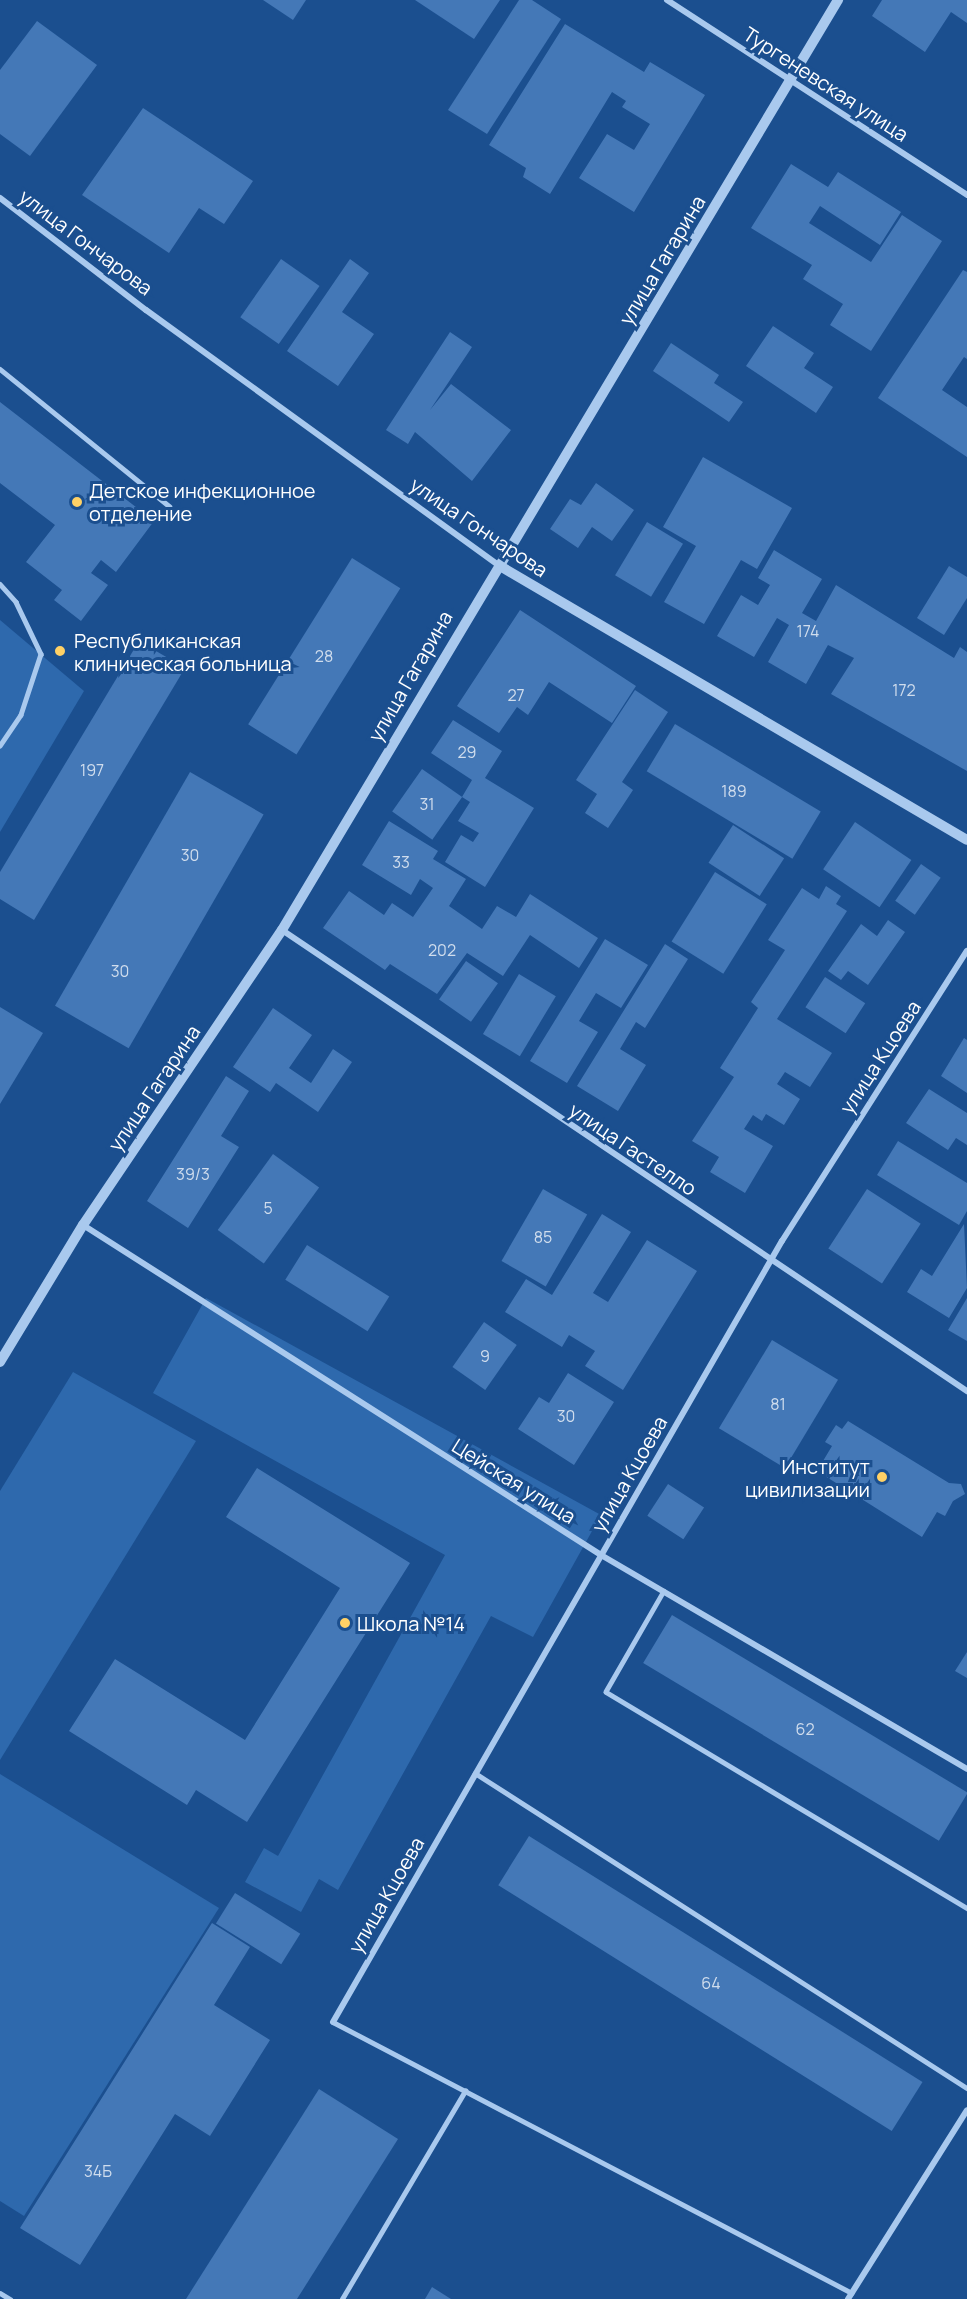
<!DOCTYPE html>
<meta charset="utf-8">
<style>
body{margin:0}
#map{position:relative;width:967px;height:2299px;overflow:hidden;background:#1b4f8f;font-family:Manrope,sans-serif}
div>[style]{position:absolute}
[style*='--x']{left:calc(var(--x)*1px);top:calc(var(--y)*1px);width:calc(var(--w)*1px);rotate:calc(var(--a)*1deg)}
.green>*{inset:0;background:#2e69ad}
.building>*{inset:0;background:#4478b7;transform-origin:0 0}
.service>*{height:4.5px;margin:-2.25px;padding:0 2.25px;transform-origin:2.25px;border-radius:2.25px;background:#a9c9ee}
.minor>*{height:6px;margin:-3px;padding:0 3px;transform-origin:3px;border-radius:3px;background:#a9c9ee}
.tertiary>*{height:10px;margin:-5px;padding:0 5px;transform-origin:5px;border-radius:5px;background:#a9c9ee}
.dots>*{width:16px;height:16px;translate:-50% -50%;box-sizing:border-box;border:3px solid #1b4f8f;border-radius:50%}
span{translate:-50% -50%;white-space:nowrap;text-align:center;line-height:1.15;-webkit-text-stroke:6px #1b4f8f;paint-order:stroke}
.number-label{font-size:16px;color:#d0dded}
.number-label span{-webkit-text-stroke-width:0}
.street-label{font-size:20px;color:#fff}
.poi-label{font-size:20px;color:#fff}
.left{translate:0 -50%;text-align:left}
.right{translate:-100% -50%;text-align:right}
</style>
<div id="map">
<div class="green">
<div style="clip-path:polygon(0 620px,84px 691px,0 832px)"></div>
<div style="clip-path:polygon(206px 1298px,601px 1515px,533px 1637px,491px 1616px,338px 1890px,319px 1879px,301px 1912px,245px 1882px,264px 1848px,278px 1856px,445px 1555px,153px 1393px)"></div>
<div style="clip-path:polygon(73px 1372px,196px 1441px,0 1760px,0 1491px)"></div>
<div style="clip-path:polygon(0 1774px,219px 1908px,24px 2216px,0 2201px)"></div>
</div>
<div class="building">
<div style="clip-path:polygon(263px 0,306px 0,293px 20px)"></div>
<div style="clip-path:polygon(415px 0,500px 0,474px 39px)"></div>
<div style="clip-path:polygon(519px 0,532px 0,561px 19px,487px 134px,448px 110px)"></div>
<div style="clip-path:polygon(882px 0,967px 0,967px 23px,951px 12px,925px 52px,872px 16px)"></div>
<div style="clip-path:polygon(37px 21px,97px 65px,30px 156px,0 134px,0 70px)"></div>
<div style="clip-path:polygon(565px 24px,644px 72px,650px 62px,705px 95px,634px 212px,579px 178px,607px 134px,634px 150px,650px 124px,622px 107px,626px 101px,612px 92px,550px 194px,523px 177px,526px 168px,489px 145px)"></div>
<div style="clip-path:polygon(143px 108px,253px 181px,224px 224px,199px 208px,169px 253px,82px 195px)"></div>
<div style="clip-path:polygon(791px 164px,828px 187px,838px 172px,901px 212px,880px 245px,820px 206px,809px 223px,871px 262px,902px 215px,942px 241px,871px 351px,830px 325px,843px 304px,803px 279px,812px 265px,751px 228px)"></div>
<div style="left:281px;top:259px;width:47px;height:71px;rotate:35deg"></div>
<div style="clip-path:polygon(350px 259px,369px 273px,342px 312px,374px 334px,338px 386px,287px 351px)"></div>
<div style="clip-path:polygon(963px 270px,967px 272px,967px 359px,964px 357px,942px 390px,967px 407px,967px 457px,878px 398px)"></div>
<div style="clip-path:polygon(773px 326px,814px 353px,804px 368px,833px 387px,816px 413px,746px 366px)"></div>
<div style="clip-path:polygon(450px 332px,472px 347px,430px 410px,451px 384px,511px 430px,472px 481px,415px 432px,408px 444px,386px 430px)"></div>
<div style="clip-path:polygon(671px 343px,719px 375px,714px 383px,743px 402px,729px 422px,653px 371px)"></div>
<div style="clip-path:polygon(0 402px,154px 521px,116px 572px,101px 560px,91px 573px,108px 585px,81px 621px,54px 600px,62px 590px,26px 562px,55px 525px,0 483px)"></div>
<div style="clip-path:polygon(703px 457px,792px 508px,757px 569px,741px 560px,704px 624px,664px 602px,696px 546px,663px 527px)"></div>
<div style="clip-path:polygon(596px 483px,634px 510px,612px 541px,592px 527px,578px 548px,550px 529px,570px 499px,581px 505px)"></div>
<div style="left:647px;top:522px;width:42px;height:62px;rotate:31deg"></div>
<div style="clip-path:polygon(774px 550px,822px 579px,802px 613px,816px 621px,836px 585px,954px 658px,960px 647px,967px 652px,967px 771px,831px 694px,854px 658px,828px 645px,806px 684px,768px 662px,789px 625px,777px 618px,754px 657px,717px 636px,741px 595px,758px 605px,770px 585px,758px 578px)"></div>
<div style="left:352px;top:558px;width:57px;height:196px;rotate:32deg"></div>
<div style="clip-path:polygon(949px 566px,967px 577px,967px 598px,944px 635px,917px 618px)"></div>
<div style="clip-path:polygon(520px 610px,636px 686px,612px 723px,549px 682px,528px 715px,517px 707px,499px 733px,457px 706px)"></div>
<div style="clip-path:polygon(139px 641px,185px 668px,34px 920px,0 899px,0 872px)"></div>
<div style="clip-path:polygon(635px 690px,668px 712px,622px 782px,633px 790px,608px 828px,585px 813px,597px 794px,576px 780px)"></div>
<div style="clip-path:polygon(453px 720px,502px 751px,485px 778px,534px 808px,485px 887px,445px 862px,461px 835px,473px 842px,479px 833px,458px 821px,470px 802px,462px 797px,472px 780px,431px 753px)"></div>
<div style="left:675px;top:724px;width:170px;height:55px;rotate:31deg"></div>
<div style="left:422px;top:769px;width:49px;height:52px;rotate:35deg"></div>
<div style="left:190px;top:772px;width:85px;height:270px;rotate:30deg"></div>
<div style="clip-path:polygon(389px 821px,438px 851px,433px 859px,466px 879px,449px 906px,482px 929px,497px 906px,516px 917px,530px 894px,598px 938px,579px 968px,530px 935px,503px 976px,467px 953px,437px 994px,390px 964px,385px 970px,323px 928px,349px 891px,384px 915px,392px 903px,413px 917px,433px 888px,420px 879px,411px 895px,362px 865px)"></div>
<div style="left:855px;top:822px;width:68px;height:57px;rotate:34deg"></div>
<div style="left:733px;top:825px;width:61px;height:45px;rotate:33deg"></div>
<div style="left:921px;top:864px;width:24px;height:45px;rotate:35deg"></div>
<div style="left:715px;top:872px;width:61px;height:82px;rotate:32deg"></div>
<div style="clip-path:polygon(826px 886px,841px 896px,836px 904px,847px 911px,777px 1019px,832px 1053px,810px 1087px,785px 1072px,777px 1084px,800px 1099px,784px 1125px,766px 1114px,762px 1121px,753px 1115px,744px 1129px,773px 1146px,745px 1193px,710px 1172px,719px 1157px,692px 1141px,734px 1077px,720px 1068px,758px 1008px,751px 1002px,785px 950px,768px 940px,802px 888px,819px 899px)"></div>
<div style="clip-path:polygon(888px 920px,905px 932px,868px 985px,848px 971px,841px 980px,828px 971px,861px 924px,877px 936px)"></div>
<div style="clip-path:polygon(605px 939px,648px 965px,621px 1008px,596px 993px,579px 1021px,598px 1032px,567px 1083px,530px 1061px)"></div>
<div style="clip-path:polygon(665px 944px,688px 959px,645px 1028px,636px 1022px,620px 1049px,646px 1065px,618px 1111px,577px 1086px)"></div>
<div style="left:466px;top:961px;width:39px;height:47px;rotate:35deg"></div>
<div style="left:519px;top:974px;width:43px;height:70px;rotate:31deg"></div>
<div style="left:825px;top:977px;width:48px;height:36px;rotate:33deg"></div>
<div style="clip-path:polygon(0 1007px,43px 1033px,0 1104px)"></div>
<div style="clip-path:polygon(273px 1008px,312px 1035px,289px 1068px,311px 1083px,333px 1049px,352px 1062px,318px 1112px,276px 1083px,270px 1092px,233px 1067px)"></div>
<div style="clip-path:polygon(964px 1038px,967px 1040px,967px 1093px,941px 1076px)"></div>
<div style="clip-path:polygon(226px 1076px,249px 1091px,221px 1136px,239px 1147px,188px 1228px,147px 1201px)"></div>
<div style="clip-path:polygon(929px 1089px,967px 1113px,967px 1145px,956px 1138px,948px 1150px,906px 1123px)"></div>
<div style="clip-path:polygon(898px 1141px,967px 1183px,967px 1211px,959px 1225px,877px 1175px)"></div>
<div style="left:273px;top:1154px;width:57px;height:94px;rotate:36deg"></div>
<div style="left:543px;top:1189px;width:51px;height:83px;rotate:30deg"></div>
<div style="left:867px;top:1189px;width:64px;height:71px;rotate:33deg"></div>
<div style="clip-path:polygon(602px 1214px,631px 1232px,593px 1293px,608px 1302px,647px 1240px,697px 1271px,623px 1390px,585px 1366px,595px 1351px,569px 1335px,562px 1347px,505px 1312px,526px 1279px,552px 1295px)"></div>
<div style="clip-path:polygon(964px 1224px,967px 1288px,949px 1318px,907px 1292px,921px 1269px,932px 1276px)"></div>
<div style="left:307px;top:1245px;width:97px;height:41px;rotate:32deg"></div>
<div style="clip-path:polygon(967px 1298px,967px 1341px,948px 1330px)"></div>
<div style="left:484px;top:1322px;width:40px;height:55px;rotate:35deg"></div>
<div style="left:772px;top:1340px;width:77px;height:103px;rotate:31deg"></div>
<div style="clip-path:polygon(568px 1373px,614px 1402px,574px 1465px,518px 1429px,539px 1397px,549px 1403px)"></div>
<div style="clip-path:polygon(848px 1421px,949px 1483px,961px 1484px,965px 1494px,953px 1501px,945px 1516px,937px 1512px,922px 1537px,817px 1471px,832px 1446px,825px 1442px,836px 1425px,842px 1429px)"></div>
<div style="clip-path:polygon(257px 1468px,410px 1563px,247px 1822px,196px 1790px,187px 1805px,69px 1731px,115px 1659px,245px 1740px,340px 1588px,226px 1517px)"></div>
<div style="left:668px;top:1484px;width:43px;height:38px;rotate:33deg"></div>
<div style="left:672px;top:1615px;width:345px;height:56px;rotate:31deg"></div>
<div style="clip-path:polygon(967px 1652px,967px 1678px,955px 1671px)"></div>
<div style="left:529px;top:1836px;width:464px;height:58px;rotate:32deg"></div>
<div style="left:235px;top:1893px;width:77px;height:36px;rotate:32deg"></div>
<div style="clip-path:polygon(212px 1923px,250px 1947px,214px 2005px,270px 2040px,210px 2136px,175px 2114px,80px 2265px,20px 2228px)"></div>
<div style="clip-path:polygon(319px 2089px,398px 2139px,297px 2299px,186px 2299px)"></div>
<div style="clip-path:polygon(432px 2287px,451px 2299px,425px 2299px)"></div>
</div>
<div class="service">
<div style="--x:0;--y:369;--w:218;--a:39"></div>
<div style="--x:0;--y:584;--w:24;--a:48"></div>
<div style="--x:16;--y:602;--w:58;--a:64.3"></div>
<div style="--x:41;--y:654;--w:64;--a:108.2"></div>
<div style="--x:21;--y:715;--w:37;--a:124"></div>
<div style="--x:664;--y:1591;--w:116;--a:119.9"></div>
<div style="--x:606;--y:1692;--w:421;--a:30.9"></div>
<div style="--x:475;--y:1773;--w:584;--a:32.63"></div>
<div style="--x:333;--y:2022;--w:585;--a:27.57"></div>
<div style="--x:0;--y:2293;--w:12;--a:31"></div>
<div style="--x:342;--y:2299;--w:242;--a:-59.4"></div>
</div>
<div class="minor">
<div style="--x:667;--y:0;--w:358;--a:33"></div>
<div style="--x:0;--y:198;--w:184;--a:37.5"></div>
<div style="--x:146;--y:310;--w:437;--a:35.9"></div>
<div style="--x:282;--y:930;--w:826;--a:33.94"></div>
<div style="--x:83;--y:1225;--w:614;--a:32.5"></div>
<div style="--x:601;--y:1555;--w:424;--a:30.3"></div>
<div style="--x:333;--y:2022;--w:901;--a:-60.11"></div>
<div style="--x:782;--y:1241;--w:344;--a:-57.5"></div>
<div style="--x:848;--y:2299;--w:223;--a:-57.8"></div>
</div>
<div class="tertiary">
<div style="--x:500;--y:566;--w:541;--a:30.4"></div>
<div style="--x:0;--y:1362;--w:160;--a:-58.8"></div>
<div style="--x:83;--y:1225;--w:356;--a:-56"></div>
<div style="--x:282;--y:930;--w:1084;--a:-59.13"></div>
</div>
<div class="dots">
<div style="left:77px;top:502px;background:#ffd166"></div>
<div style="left:60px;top:651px;background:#ffd166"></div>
<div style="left:882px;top:1477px;background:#ffd166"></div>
<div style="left:345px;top:1623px;background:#ffd166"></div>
</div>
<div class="number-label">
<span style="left:808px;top:631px">174</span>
<span style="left:324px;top:656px">28</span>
<span style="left:904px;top:690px">172</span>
<span style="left:516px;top:695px">27</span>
<span style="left:467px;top:752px">29</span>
<span style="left:92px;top:770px">197</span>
<span style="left:734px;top:791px">189</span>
<span style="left:427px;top:804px">31</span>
<span style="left:190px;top:855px">30</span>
<span style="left:401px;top:862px">33</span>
<span style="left:442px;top:950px">202</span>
<span style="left:120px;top:971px">30</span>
<span style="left:193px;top:1174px">39/3</span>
<span style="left:268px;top:1208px">5</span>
<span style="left:543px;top:1237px">85</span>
<span style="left:485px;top:1356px">9</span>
<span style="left:778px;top:1404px">81</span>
<span style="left:566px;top:1416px">30</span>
<span style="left:805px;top:1729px">62</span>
<span style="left:711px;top:1983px">64</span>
<span style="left:98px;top:2171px">34Б</span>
</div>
<div class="street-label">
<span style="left:826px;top:84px;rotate:33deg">Тургеневская улица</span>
<span style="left:86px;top:242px;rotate:37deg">улица Гончарова</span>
<span style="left:662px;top:260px;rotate:-59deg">улица Гагарина</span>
<span style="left:479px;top:527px;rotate:34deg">улица Гончарова</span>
<span style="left:410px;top:676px;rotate:-60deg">улица Гагарина</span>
<span style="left:880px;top:1057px;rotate:-57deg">улица Кцоева</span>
<span style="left:154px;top:1088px;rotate:-56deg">улица Гагарина</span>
<span style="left:633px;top:1149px;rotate:34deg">улица Гастелло</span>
<span style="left:629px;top:1474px;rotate:-60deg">улица Кцоева</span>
<span style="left:514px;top:1481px;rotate:32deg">Цейская улица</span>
<span style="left:386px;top:1895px;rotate:-60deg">улица Кцоева</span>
</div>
<div class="poi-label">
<span class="left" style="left:89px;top:502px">Детское инфекционное<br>отделение</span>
<span class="left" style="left:74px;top:652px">Республиканская<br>клиническая больница</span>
<span class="right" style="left:870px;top:1478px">Институт<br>цивилизации</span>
<span class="left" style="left:357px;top:1623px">Школа №14</span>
</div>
</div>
